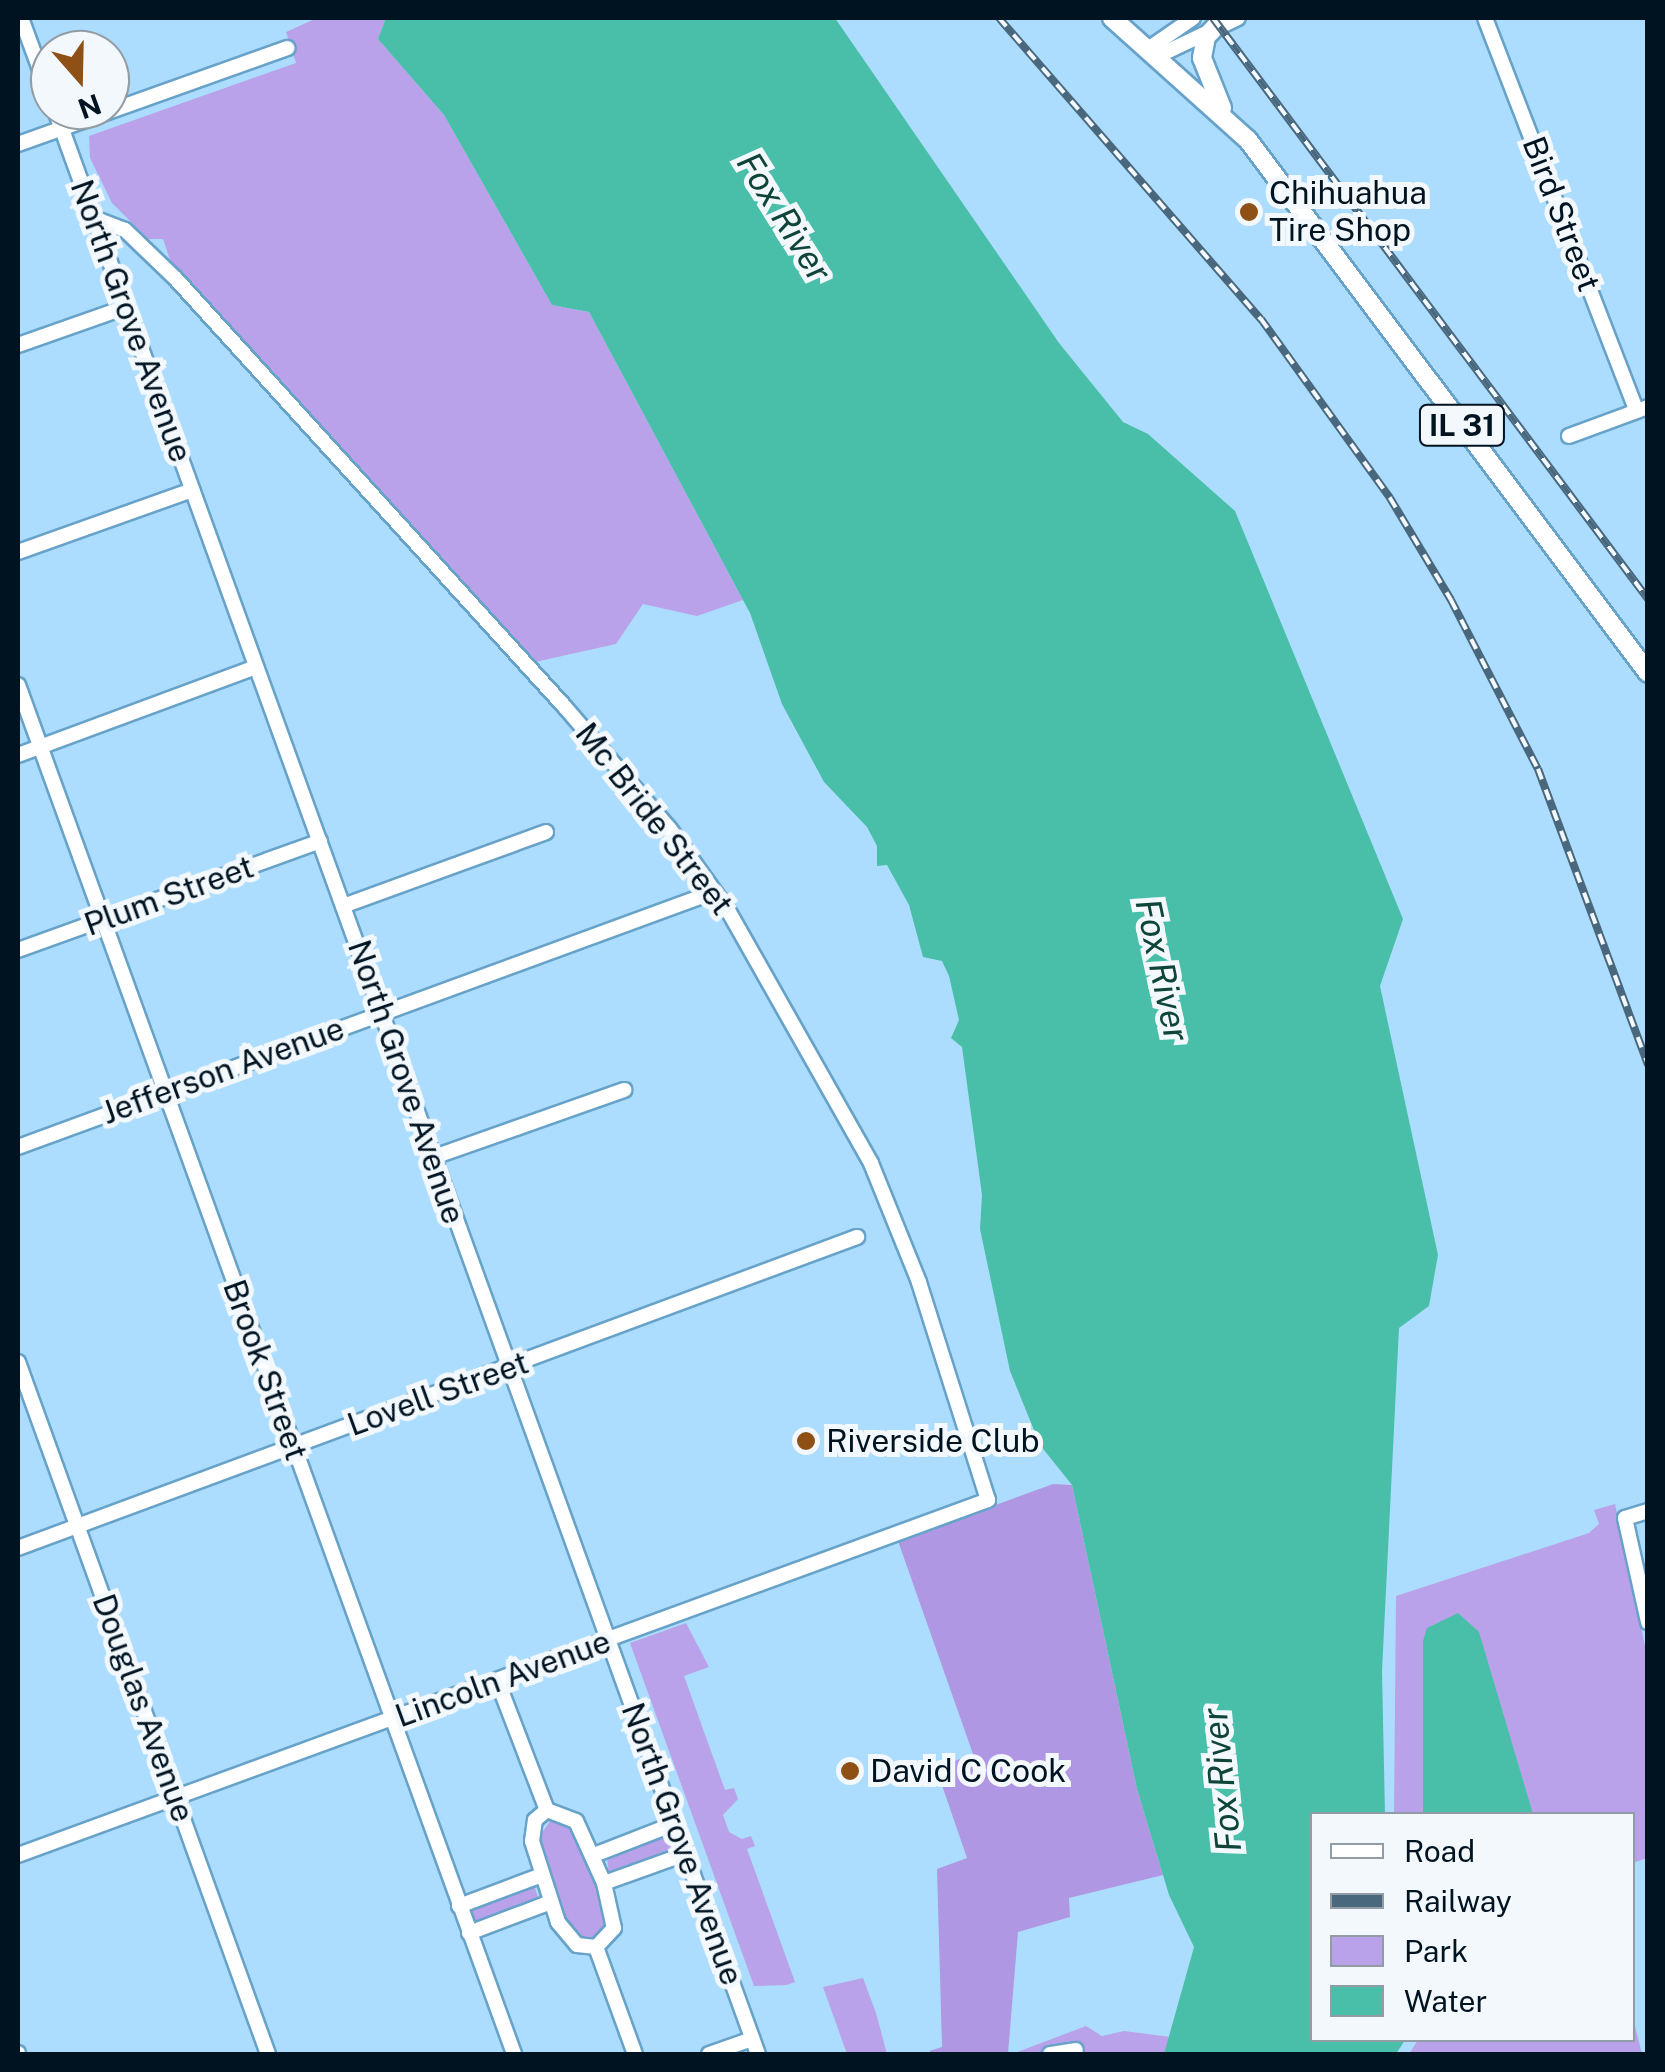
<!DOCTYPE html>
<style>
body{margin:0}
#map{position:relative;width:1665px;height:2072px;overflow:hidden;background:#adddfe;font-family:"Public Sans",sans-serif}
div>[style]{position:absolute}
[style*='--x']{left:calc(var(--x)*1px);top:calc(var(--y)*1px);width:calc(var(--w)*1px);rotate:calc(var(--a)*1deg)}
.green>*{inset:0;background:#b9a2ea;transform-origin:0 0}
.forest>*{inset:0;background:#b097e3}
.water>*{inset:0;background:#49bfa9}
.roads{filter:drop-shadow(2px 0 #67a2c9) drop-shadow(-2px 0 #67a2c9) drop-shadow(0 2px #67a2c9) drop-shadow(0 -2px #67a2c9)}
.minor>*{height:14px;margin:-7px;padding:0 7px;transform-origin:7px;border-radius:7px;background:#fff}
.major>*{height:18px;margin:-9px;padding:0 9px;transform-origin:9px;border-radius:9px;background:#fff}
.rail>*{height:8px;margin-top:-4px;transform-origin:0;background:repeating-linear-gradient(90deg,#f2f8fc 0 11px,#49687e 0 22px);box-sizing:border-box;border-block:2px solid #49687e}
.dots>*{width:28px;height:28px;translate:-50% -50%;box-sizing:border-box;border:5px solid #f2f8fc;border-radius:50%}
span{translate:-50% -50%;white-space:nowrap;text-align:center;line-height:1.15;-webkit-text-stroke:10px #f2f8fc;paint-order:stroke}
.shield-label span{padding:2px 8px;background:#f2f8fc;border:2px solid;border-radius:8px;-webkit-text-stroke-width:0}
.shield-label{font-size:30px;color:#001321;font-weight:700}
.poi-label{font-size:32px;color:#001321}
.left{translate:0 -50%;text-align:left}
.street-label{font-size:32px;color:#001321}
.water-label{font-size:35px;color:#0f443a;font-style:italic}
.frame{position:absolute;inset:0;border:20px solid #001321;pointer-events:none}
.legend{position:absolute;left:1310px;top:1812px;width:325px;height:230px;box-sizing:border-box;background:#f2f8fc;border:2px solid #919ca4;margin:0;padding:12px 18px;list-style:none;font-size:30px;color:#001321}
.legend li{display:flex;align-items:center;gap:20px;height:50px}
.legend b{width:50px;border:2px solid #919ca4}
.north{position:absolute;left:30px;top:30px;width:100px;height:100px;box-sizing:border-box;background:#f2f8fc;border:2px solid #919ca4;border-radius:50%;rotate:160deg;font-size:28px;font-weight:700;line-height:40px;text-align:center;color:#001321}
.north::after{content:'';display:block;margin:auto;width:35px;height:45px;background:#8e5014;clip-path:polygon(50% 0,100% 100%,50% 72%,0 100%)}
</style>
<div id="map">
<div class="green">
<div style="clip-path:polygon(317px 18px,386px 18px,378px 39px,444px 115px,552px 305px,589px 312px,743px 600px,697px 616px,643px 604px,616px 644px,535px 662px,271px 375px,170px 260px,163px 239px,148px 239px,112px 203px,90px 158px,89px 136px,296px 63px,286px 32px)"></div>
<div style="clip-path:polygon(1615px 1504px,1647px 1655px,1647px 1858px,1633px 1863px,1632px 1814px,1394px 1814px,1396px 1596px,1589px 1533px,1599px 1524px,1594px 1510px)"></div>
<div style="clip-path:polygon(686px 1623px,709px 1667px,684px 1676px,725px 1790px,734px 1788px,738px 1799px,723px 1815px,729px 1832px,742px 1839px,751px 1836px,755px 1846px,747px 1849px,795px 1982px,787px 1985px,754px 1986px,630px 1643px)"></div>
<div style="clip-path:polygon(552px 1818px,568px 1821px,585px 1849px,608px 1914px,605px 1931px,594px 1939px,580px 1939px,566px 1925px,538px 1839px)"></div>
<div style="clip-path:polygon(666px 1836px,674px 1851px,609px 1873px,607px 1857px)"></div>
<div style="left:534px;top:1885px;width:16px;height:68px;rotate:72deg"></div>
<div style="clip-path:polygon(863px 1978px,876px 2013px,887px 2054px,847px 2054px,823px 1987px)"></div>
<div style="clip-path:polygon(1633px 2018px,1642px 2054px,1409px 2054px,1418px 2040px,1632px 2040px)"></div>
<div style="clip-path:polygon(1086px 2026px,1102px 2036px,1124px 2031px,1171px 2037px,1164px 2054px,1012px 2054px)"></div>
</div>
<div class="forest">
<div style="clip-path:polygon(1053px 1484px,1072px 1485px,1137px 1789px,1163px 1875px,1069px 1898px,1070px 1917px,1018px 1932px,1008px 2054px,936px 2054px,929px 2051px,942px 2047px,937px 1869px,967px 1858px,936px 1768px,973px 1754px,898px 1541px)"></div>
</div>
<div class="water">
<div style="clip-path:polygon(386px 18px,835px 18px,1059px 343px,1123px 422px,1148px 434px,1235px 511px,1403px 919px,1380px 986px,1438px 1255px,1429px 1306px,1399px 1328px,1382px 1671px,1385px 1814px,1312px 1814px,1312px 2040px,1405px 2040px,1396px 2054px,1164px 2054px,1194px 1947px,1169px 1895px,1137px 1789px,1072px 1485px,1040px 1445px,1010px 1371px,980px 1229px,982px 1195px,962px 1047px,951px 1038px,959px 1020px,949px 976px,942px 961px,923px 957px,909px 905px,887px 865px,877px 866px,877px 846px,867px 827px,824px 782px,782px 704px,750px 613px,589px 312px,552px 305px,444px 115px,378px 39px)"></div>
<div style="clip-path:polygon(1458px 1613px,1479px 1632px,1533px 1814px,1423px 1814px,1423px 1641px,1427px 1628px)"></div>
</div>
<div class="roads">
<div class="minor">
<div style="--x:21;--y:18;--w:84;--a:69.8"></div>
<div style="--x:1485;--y:18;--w:421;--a:68.9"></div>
<div style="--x:1151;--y:47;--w:51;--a:-34.6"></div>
<div style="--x:1160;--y:55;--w:86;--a:-25.4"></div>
<div style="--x:55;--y:110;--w:2067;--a:70.12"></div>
<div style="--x:18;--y:144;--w:286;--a:-19.6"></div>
<div style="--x:18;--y:345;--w:114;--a:-19.4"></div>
<div style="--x:1569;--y:436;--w:84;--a:-20.2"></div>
<div style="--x:18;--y:552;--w:185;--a:-19.6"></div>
<div style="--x:18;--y:685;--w:1456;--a:70.08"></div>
<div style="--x:18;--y:755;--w:254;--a:-20.3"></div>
<div style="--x:343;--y:906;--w:216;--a:-20"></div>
<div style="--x:18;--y:950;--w:321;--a:-19.8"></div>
<div style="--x:18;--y:1147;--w:738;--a:-20.13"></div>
<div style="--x:431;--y:1158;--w:205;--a:-19.4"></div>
<div style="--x:18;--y:1362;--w:736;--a:70.14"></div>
<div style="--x:1648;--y:1511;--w:24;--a:163"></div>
<div style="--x:1625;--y:1518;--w:107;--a:77.5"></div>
<div style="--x:18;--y:1548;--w:895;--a:-20.34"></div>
<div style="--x:497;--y:1680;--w:139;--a:69"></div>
<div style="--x:547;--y:1810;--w:31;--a:21"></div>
<div style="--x:576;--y:1821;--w:68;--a:65.7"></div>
<div style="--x:604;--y:1883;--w:46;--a:77.5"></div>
<div style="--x:614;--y:1928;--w:26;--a:133"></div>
<div style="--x:596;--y:1947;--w:19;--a:-174"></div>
<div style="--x:577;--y:1945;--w:30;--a:-130"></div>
<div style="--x:558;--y:1922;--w:85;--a:-107.8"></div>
<div style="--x:532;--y:1841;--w:21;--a:-82"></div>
<div style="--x:535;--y:1820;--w:16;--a:-40"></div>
<div style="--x:18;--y:1855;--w:1033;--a:-20.1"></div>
<div style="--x:988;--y:1500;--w:229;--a:-107.6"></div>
<div style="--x:919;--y:1282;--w:128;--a:-112"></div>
<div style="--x:871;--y:1163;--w:288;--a:-119.5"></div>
<div style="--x:729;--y:912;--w:103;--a:-125.5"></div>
<div style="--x:669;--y:828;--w:161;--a:-130.7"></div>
<div style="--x:564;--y:706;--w:577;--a:-132.26"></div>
<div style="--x:176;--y:279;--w:71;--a:-136.1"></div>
<div style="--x:125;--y:230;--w:33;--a:-159"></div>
<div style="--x:594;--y:1855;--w:86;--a:-21.2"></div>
<div style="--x:604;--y:1883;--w:86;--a:-19.7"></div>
<div style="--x:459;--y:1906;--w:89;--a:-20.5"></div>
<div style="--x:469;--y:1933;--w:88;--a:-20.7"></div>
<div style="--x:596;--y:1947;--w:114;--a:70"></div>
<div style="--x:18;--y:2053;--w:1;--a:90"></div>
<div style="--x:709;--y:2054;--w:46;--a:-19.2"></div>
<div style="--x:1050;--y:2054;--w:26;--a:-9"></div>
</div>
<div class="major">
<div style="--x:1112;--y:18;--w:183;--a:41.9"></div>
<div style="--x:1248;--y:140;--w:666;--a:53.11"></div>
<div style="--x:1218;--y:24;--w:18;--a:133"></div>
<div style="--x:1206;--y:37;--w:21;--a:101"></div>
<div style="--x:1202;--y:58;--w:54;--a:68.2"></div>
</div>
</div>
<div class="rail">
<div style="--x:999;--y:18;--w:399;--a:49"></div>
<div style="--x:1261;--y:319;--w:221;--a:54.2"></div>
<div style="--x:1390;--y:498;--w:119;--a:59.1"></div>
<div style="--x:1451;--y:600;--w:190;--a:62.8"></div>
<div style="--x:1538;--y:769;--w:316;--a:69.6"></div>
<div style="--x:1213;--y:18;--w:726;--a:53.18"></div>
</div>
<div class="dots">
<div style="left:1249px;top:212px;background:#8e5014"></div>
<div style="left:806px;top:1441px;background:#8e5014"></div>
<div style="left:850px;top:1771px;background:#8e5014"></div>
</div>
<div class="shield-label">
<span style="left:1462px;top:425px">IL 31</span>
</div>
<div class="poi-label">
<span class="left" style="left:1269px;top:212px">Chihuahua<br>Tire Shop</span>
<span class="left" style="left:826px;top:1441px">Riverside Club</span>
<span class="left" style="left:870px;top:1771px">David C Cook</span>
</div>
<div class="street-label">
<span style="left:1561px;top:214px;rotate:69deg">Bird Street</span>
<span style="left:131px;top:321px;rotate:70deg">North Grove Avenue</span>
<span style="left:654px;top:819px;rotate:52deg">Mc Bride Street</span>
<span style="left:169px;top:896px;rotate:-20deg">Plum Street</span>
<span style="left:223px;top:1071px;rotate:-20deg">Jefferson Avenue</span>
<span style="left:406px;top:1082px;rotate:71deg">North Grove Avenue</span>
<span style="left:265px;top:1370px;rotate:70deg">Brook Street</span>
<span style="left:438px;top:1394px;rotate:-20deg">Lovell Street</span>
<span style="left:503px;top:1679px;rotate:-20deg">Lincoln Avenue</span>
<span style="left:143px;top:1708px;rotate:70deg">Douglas Avenue</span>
<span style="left:682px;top:1844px;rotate:70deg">North Grove Avenue</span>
</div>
<div class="water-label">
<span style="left:784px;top:217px;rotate:58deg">Fox River</span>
<span style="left:1162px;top:970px;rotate:78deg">Fox River</span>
<span style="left:1222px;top:1780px;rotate:-96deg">Fox River</span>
</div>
<div class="frame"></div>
<ul class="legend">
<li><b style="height:12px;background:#fff"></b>Road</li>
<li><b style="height:12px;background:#49687e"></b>Railway</li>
<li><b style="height:28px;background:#b9a2ea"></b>Park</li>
<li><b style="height:28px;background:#49bfa9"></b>Water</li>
</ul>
<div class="north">N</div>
</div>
